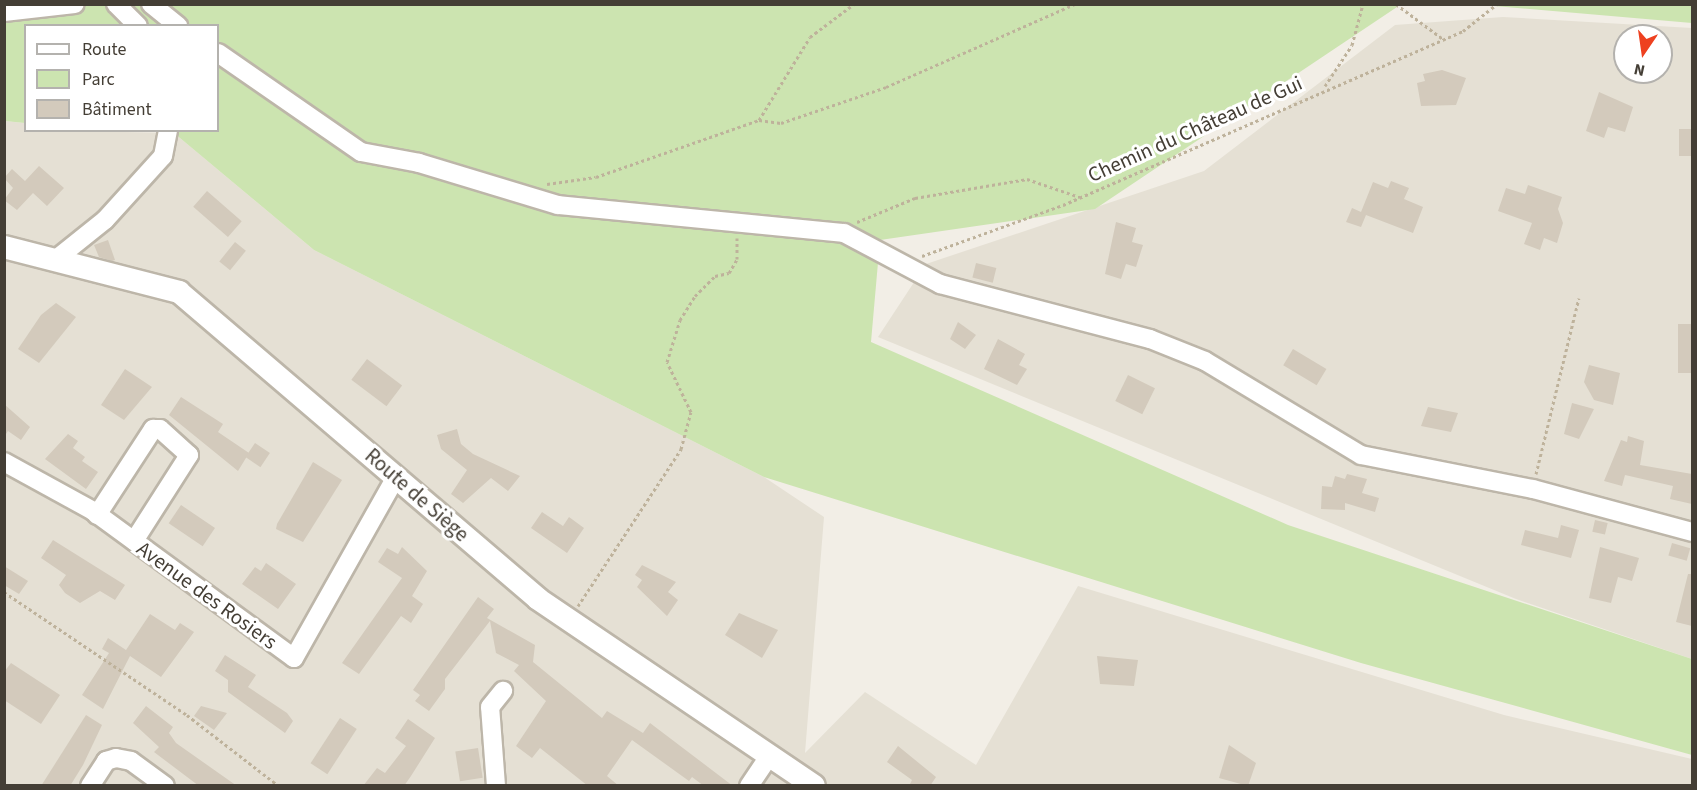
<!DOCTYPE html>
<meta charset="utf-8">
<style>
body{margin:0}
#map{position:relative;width:1697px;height:790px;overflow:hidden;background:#f2eee6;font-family:"Source Sans 3",sans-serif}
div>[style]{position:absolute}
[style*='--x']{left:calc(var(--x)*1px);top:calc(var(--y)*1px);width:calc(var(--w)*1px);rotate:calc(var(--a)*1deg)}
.residential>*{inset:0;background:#e5e0d4}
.green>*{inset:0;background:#cce4b0}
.building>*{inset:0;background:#d3cabc;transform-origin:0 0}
.path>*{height:3px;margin-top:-1.5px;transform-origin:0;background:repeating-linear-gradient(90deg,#beb29b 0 3px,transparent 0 6px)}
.roads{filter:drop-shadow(2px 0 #bdb6a9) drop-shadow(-2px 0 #bdb6a9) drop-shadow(0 2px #bdb6a9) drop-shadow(0 -2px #bdb6a9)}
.minor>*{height:18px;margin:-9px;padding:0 9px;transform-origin:9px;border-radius:9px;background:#fff}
.tertiary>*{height:22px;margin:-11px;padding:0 11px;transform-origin:11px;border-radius:11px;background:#fff}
span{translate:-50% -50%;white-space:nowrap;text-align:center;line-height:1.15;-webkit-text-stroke:6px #fff;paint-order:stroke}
.street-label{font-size:21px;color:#443e35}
.frame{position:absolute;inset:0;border:6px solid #443e35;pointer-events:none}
.legend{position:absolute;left:24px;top:24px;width:195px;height:108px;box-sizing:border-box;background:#fff;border:2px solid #b4b2ae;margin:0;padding:8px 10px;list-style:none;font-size:18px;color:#443e35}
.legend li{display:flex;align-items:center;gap:12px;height:30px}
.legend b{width:30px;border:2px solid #b4b2ae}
.north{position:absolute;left:1613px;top:24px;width:60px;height:60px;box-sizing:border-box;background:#fff;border:2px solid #b4b2ae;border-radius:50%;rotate:193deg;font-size:16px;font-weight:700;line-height:24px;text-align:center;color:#443e35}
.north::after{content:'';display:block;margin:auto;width:21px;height:27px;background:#ee4120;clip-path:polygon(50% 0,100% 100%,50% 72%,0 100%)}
</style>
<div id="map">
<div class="residential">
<div style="clip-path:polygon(evenodd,1503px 17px,1692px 28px,1692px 659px,1516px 599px,878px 337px,926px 264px,1204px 171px,1395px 25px,1503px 17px,1625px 36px,1661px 36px,1661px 72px,1625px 72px,1625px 36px)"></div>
<div style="clip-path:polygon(4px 121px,25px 123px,26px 130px,174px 133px,314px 250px,764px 477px,824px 517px,805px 753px,865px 692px,976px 765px,1078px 586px,1504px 715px,1692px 759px,1692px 785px,5px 785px)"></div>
</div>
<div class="green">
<div style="clip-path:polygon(4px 5px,1400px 5px,1095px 209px,880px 240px,871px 342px,1288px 525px,1692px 659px,1692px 755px,1361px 663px,764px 477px,314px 250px,174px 133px,141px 131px,218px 130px,218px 26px,26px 26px,25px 123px,5px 121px)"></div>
<div style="clip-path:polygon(1483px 5px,1692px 5px,1692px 23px)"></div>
</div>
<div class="building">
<div style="clip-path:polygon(1442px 70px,1466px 78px,1456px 105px,1421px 106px,1417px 83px,1425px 81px,1423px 74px)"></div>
<div style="clip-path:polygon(1599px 92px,1633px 107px,1625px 132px,1608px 127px,1604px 138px,1586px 131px)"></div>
<div style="left:1679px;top:129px;width:13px;height:27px"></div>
<div style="clip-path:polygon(39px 166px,64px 188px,47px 206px,33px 193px,17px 210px,4px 200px,13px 188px,4px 178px,12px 169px,25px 181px)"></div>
<div style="clip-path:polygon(1391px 181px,1409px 188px,1404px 199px,1423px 207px,1413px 233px,1366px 215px,1361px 227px,1346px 222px,1352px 208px,1361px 212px,1373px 182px,1388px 188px)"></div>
<div style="clip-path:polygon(1528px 185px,1562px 197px,1558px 209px,1563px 223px,1557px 243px,1544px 238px,1540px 250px,1524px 244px,1532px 223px,1498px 211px,1506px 188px,1525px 194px)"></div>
<div style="left:207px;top:191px;width:46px;height:21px;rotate:41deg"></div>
<div style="clip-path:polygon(1116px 222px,1136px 228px,1132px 242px,1143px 245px,1136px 267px,1126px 264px,1121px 279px,1105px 274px)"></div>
<div style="clip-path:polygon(108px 240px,115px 260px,112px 261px,99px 257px,94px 245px)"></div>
<div style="left:235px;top:242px;width:14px;height:25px;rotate:39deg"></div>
<div style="left:976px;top:263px;width:21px;height:15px;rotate:14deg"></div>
<div style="clip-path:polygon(56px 303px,76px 317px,39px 363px,18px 349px,41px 315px)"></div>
<div style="clip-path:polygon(958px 322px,976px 335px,965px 349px,950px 339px)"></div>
<div style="left:1678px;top:324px;width:14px;height:49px"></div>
<div style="clip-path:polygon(998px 339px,1025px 354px,1019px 365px,1027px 369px,1017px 385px,984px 369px)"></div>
<div style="left:1293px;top:349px;width:39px;height:19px;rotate:31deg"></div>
<div style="left:367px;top:359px;width:44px;height:26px;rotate:37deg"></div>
<div style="clip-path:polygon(1589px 365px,1620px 373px,1613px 405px,1594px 400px,1584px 382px)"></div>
<div style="clip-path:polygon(125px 369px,152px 387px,124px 420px,101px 405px)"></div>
<div style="left:1128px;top:375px;width:30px;height:29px;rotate:26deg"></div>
<div style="clip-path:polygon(181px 397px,223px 424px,218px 432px,249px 453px,238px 471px,169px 415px)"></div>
<div style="clip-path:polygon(1572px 403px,1594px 409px,1579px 439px,1564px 434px)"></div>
<div style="clip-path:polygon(4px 404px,30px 427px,21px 440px,8px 431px,4px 437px)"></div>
<div style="clip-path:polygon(1428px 407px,1458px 413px,1451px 432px,1421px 426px)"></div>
<div style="clip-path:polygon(457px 429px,461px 444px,473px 454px,520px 476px,508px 491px,491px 478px,463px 503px,451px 494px,467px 470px,441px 449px,437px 435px)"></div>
<div style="clip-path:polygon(68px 434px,78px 441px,73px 448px,85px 457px,82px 461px,98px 472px,86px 489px,45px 459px)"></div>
<div style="clip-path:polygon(1628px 436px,1644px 441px,1640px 465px,1692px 474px,1692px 504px,1670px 499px,1673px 486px,1625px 475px,1622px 486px,1604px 481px,1621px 440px,1627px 442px)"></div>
<div style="left:255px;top:443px;width:18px;height:17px;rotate:34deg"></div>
<div style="clip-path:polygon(313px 462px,342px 480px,303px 542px,276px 529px,277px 524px)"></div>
<div style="clip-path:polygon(1347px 474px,1367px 479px,1362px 493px,1379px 498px,1375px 512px,1345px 503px,1345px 510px,1321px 509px,1322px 486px,1332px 487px,1335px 476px,1345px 479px)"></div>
<div style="left:181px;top:505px;width:41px;height:22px;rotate:34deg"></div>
<div style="clip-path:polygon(542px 512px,563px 526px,569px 517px,584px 528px,567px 553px,531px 528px)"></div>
<div style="left:1595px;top:520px;width:13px;height:12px;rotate:13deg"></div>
<div style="clip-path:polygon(1561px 525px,1579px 530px,1571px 558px,1521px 545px,1525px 530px,1558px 538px)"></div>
<div style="clip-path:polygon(53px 540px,125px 585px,115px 600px,100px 591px,80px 603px,65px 593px,59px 585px,66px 575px,41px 558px)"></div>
<div style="left:1672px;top:543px;width:19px;height:13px;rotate:16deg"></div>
<div style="clip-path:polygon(402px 547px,427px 571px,412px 596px,423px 604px,411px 623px,401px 616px,359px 674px,342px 663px,402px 578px,378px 562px,387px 548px,398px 554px)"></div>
<div style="clip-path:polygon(1600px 547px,1639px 558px,1632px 581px,1618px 577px,1611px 603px,1589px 598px)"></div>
<div style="clip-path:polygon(266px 563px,296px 584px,278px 609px,242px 584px,255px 567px,261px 571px)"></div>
<div style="clip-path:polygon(642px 565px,676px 582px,668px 592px,678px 600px,667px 616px,637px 587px,642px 580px,635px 575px)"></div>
<div style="clip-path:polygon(4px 566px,28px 581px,19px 594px,4px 585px)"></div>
<div style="clip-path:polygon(1688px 574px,1692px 574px,1692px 626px,1676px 622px)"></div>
<div style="clip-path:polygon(478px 597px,494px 609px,487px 618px,535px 645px,533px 662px,602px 718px,607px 711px,643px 733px,650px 723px,733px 786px,704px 786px,692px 777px,689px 781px,632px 740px,607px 776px,619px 786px,588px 786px,540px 748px,532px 758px,516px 746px,546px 701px,514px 671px,519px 665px,496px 653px,490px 621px,445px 679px,445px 689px,429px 711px,415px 701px,420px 695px,413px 690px)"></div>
<div style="clip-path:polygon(739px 613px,778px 630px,762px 658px,725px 635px)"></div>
<div style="clip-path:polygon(150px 614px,175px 630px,180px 623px,194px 632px,161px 677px,130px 656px,103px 709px,82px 695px,109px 653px,102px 649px,108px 638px,126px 650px)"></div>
<div style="clip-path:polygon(225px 655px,256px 675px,248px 687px,287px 713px,293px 721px,285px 733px,228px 692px,228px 680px,215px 671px)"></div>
<div style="clip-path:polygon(1097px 656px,1138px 660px,1134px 686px,1100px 684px)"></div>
<div style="clip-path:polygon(11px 663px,60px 695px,41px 724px,4px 700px,4px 672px)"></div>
<div style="clip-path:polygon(146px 706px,173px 727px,169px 733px,176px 743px,237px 786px,199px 786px,154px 752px,159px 747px,133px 723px)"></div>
<div style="clip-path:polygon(201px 706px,227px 713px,214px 730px,194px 716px)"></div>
<div style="clip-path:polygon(86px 715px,102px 725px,83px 765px,70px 786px,41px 786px)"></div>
<div style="left:340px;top:718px;width:20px;height:54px;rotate:33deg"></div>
<div style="clip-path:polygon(408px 719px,435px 738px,411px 776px,404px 786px,363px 786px,377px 768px,385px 773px,406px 746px,395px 738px)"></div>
<div style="clip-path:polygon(1229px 745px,1256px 763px,1248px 786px,1219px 778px)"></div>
<div style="clip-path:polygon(898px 746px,936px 777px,930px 786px,909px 786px,912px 780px,887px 762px)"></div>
<div style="left:478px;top:748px;width:30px;height:23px;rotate:81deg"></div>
</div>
<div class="path">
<div style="--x:1396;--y:4;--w:59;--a:36.7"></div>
<div style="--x:1325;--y:86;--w:49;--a:-56.6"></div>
<div style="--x:1352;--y:45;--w:42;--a:-75"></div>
<div style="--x:759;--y:120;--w:22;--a:8"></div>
<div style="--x:781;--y:123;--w:111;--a:-18.9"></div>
<div style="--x:886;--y:87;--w:206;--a:-23.7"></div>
<div style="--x:547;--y:184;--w:49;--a:-8.1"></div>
<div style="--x:596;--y:177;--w:173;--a:-19.3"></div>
<div style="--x:759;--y:120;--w:97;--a:-58.4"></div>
<div style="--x:810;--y:37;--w:55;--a:-36.9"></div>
<div style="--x:857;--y:222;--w:63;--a:-22.5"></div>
<div style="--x:915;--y:198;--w:114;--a:-9.6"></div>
<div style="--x:1027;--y:179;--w:56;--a:18.8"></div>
<div style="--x:922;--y:256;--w:150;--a:-19.9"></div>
<div style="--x:1063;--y:205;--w:436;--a:-23.5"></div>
<div style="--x:1463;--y:31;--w:43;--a:-38.5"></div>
<div style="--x:1536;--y:474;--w:181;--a:-76.3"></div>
<div style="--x:4;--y:592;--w:220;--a:33.9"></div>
<div style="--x:187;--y:715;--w:116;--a:37.7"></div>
<div style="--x:578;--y:606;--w:188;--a:-56.7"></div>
<div style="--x:681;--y:449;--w:38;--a:-75"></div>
<div style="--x:691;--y:412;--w:55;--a:-115.6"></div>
<div style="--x:667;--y:362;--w:44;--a:-72.8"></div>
<div style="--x:680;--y:320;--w:28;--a:-58"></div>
<div style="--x:695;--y:296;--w:28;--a:-45"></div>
<div style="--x:715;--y:276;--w:14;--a:-12"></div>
<div style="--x:729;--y:273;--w:16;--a:-60"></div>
<div style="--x:737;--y:259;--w:21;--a:-90"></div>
</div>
<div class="roads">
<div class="minor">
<div style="--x:116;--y:4;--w:31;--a:45"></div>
<div style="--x:151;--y:4;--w:35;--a:39"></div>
<div style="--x:4;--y:12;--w:71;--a:-6.4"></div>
<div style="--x:218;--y:53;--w:174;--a:34.7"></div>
<div style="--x:361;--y:152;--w:59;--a:10.7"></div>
<div style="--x:419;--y:163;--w:145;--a:16.8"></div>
<div style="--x:558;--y:205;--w:287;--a:5.6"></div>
<div style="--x:844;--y:233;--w:109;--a:28"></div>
<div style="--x:940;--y:284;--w:217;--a:14.7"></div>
<div style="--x:1150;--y:339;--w:59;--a:21.8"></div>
<div style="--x:1205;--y:361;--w:182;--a:31.1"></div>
<div style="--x:1361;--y:455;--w:175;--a:11.2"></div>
<div style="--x:1533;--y:489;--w:165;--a:15.1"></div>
<div style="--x:55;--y:260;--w:64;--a:-38.7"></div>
<div style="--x:105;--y:220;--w:86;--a:-47.8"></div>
<div style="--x:163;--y:156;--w:26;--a:-79"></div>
<div style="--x:4;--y:462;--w:102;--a:28.8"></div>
<div style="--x:93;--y:511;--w:249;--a:36.2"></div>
<div style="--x:294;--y:658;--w:208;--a:-60.6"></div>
<div style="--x:97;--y:515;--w:103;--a:-56.9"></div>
<div style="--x:153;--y:429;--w:7;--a:0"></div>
<div style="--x:160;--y:429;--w:39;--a:42"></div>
<div style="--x:189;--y:455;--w:102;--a:122.6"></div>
<div style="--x:90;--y:786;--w:30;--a:-57"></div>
<div style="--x:106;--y:761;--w:10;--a:-17"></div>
<div style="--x:116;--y:758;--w:15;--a:11"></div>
<div style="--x:131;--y:761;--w:42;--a:36.3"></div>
<div style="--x:496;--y:786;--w:79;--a:-94.3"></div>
<div style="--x:490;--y:707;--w:21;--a:-51"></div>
<div style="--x:749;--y:786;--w:36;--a:-56"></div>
</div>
<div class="tertiary">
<div style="--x:4;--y:247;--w:181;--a:14.4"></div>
<div style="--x:179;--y:292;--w:472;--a:40.5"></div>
<div style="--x:538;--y:599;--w:333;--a:34.1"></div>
</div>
</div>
<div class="street-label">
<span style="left:1195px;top:129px;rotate:-24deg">Chemin du Château de Gui</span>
<span style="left:417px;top:495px;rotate:41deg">Route de Siège</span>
<span style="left:207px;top:595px;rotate:36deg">Avenue des Rosiers</span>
</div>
<div class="frame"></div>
<ul class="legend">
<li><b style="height:8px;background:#fff"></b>Route</li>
<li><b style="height:16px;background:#cce4b0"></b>Parc</li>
<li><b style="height:16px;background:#d3cabc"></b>Bâtiment</li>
</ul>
<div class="north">N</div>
</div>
